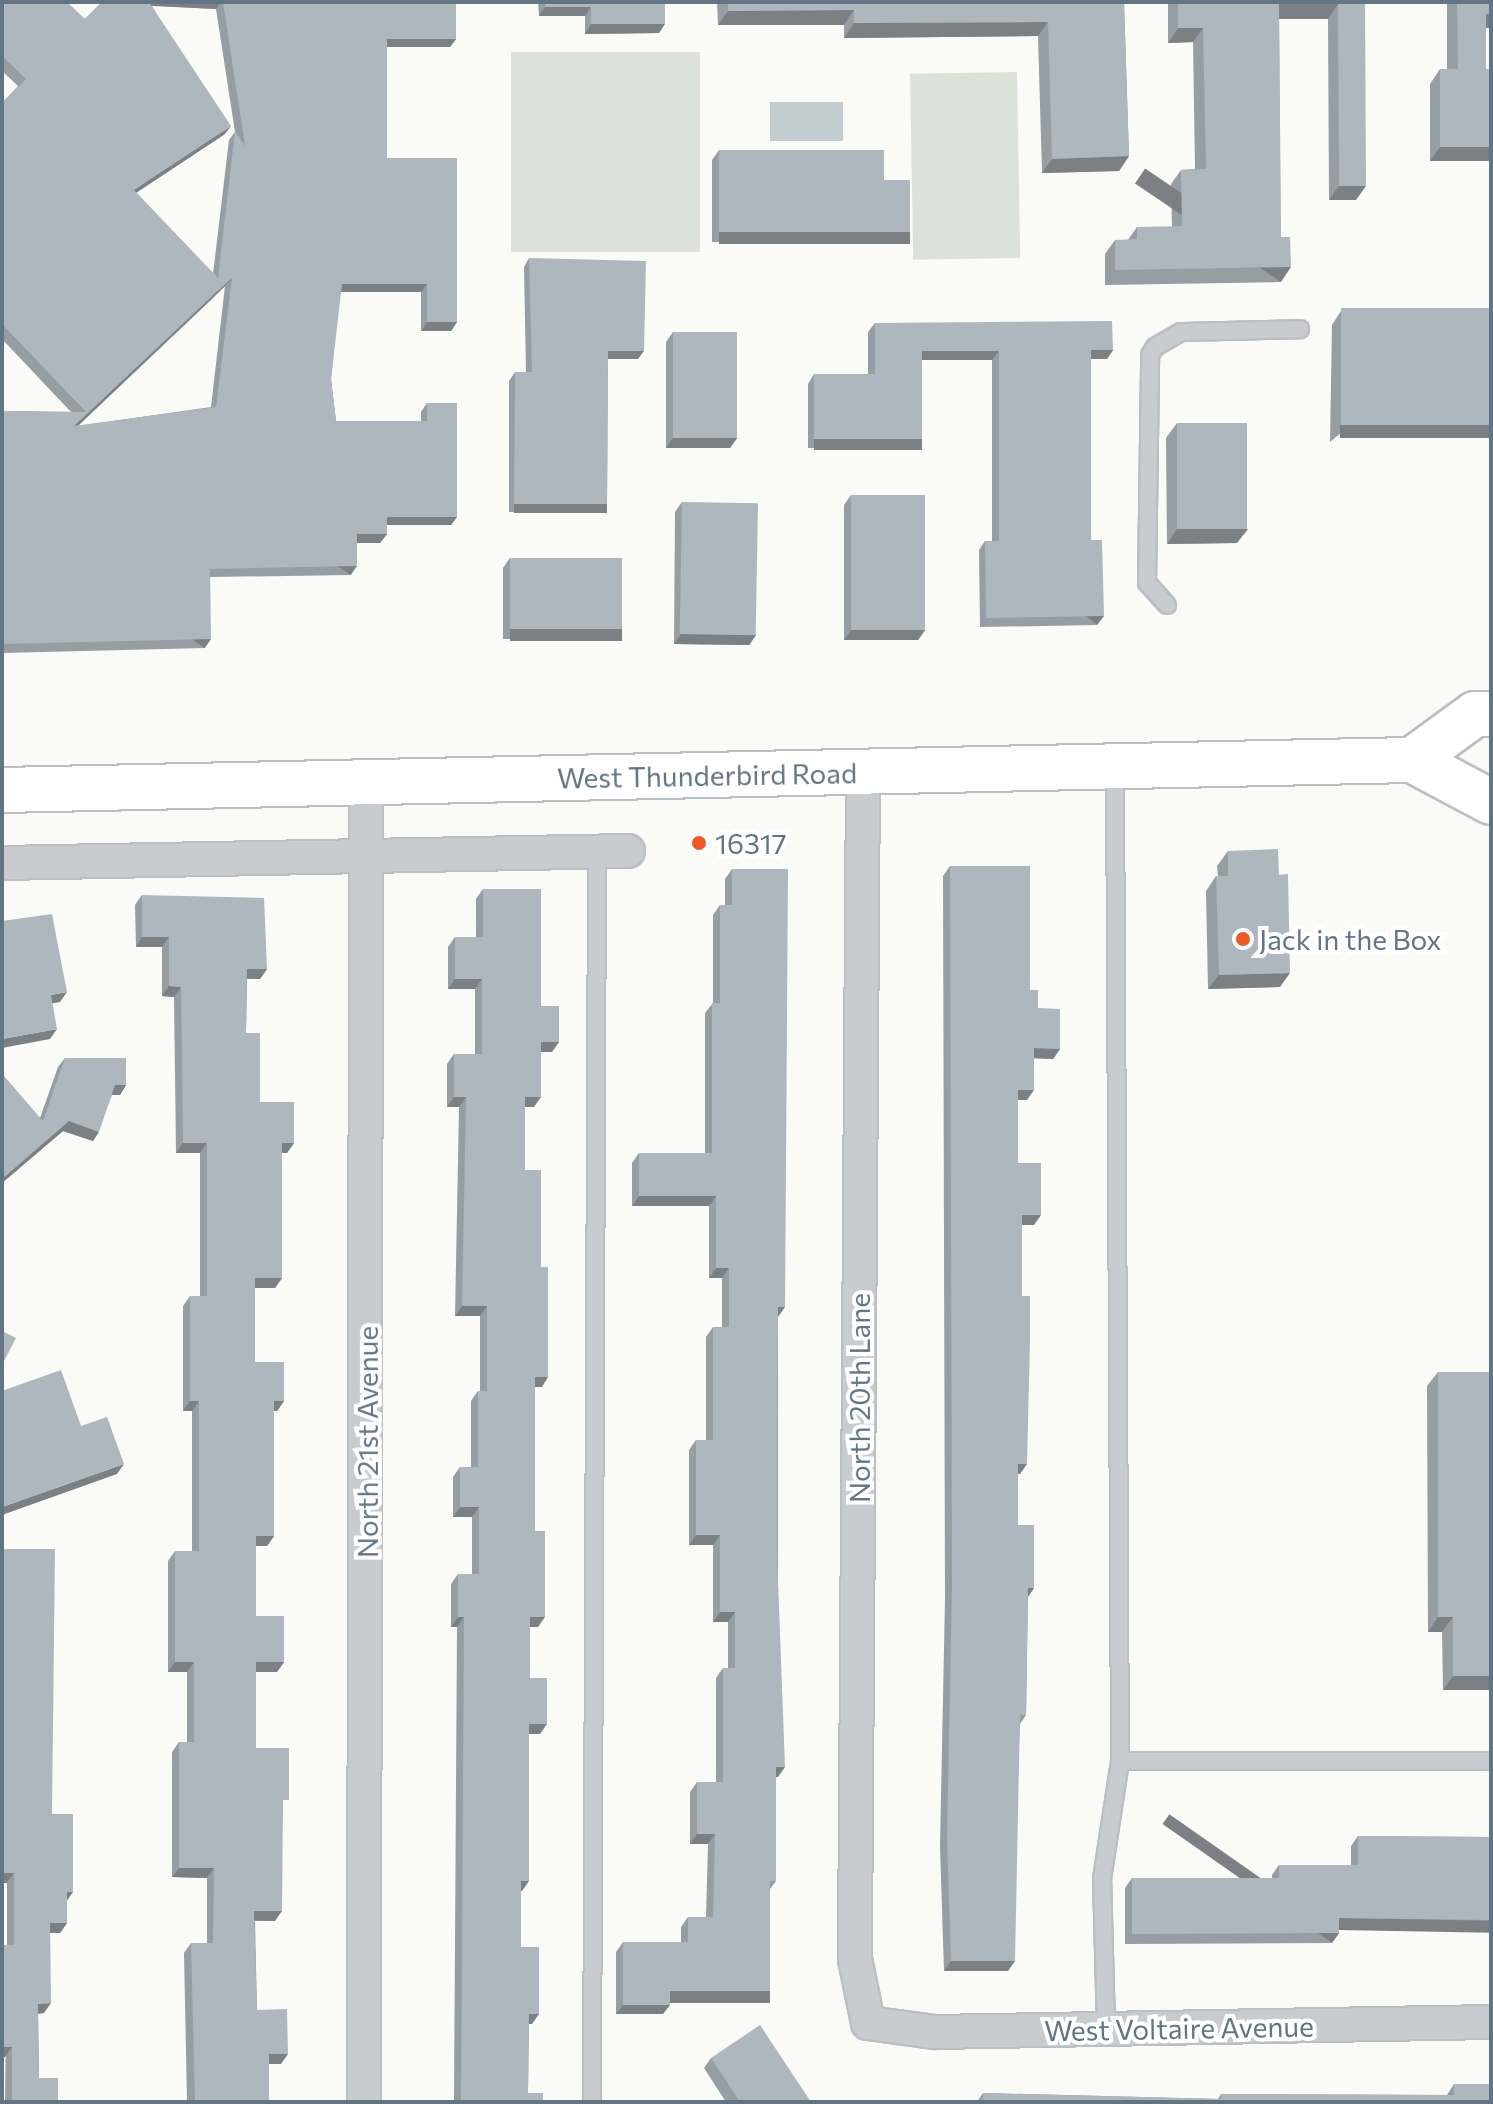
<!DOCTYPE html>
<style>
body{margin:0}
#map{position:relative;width:1493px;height:2104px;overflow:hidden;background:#fafaf7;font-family:Commissioner,sans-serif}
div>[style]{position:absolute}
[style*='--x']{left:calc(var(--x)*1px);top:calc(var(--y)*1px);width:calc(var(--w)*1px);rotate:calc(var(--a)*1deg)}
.green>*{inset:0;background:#dbe2d8;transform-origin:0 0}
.water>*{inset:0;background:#c2ccd1;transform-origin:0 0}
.roads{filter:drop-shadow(2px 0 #babfc4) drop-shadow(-2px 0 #babfc4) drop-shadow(0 2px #babfc4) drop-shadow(0 -2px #babfc4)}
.lane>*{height:16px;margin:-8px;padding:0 8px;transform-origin:8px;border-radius:8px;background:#c8cccf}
.street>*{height:32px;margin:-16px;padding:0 16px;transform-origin:16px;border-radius:16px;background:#c8cccf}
.secondary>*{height:44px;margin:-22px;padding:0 22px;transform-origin:22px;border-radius:22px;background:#fff}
.wall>*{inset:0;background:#969da3}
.shaded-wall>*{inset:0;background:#7a8084;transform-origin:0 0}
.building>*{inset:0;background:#aeb7bd;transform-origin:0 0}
.dots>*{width:22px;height:22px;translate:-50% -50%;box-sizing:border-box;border:4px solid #fff;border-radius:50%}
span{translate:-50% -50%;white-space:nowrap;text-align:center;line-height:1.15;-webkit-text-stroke:8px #fff;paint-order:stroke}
.street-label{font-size:28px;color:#637584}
.poi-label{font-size:28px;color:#637584}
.left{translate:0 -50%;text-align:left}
.frame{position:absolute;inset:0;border:4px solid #637584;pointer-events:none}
</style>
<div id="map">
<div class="green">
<div style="left:511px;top:52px;width:189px;height:200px"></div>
<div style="left:1017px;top:72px;width:186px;height:107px;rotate:89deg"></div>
</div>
<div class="water">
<div style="left:770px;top:102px;width:73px;height:39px"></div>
</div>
<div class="roads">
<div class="lane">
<div style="--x:1167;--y:605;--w:30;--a:-132"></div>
<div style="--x:1147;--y:583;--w:228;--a:-89.2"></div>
<div style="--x:1150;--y:355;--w:9;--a:-58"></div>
<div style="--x:1155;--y:347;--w:30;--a:-30"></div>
<div style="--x:1181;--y:332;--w:119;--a:-1.4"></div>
<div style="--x:1120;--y:1761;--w:371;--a:0"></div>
<div style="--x:1106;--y:2029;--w:150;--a:-91.5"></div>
<div style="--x:1102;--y:1879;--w:119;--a:-81.3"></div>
<div style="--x:1120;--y:1761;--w:993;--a:-90.29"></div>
<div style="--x:592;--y:2102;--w:1250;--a:-89.77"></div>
</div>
<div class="street">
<div style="--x:863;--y:772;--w:1187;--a:90.39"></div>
<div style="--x:855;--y:1959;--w:65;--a:78.5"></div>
<div style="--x:868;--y:2023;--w:68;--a:7.7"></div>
<div style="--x:935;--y:2032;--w:556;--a:-1.03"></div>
<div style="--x:2;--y:863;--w:626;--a:-1.1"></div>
<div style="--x:364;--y:2102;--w:1319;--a:-89.91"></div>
</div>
<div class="secondary">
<div style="--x:1412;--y:760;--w:78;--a:-36.1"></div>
<div style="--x:1475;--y:714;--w:16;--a:0"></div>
<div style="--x:2;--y:790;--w:1410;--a:-1.22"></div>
<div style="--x:1412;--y:760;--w:89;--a:28"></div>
</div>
</div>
<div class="wall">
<div style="clip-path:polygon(evenodd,2px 2px,85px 19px,102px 2px,456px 2px,456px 39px,450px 47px,387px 47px,387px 158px,457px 322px,451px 331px,421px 331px,421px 292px,340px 292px,331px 379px,336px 421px,421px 421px,421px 412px,427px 403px,457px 517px,451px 525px,387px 525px,387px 534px,380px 543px,357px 543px,351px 575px,210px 577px,205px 648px,2px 653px,2px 411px,71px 412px,2px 339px,2px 103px,18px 86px,2px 71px,2px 2px,152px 6px,216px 9px,235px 132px,229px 140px,213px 274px,136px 193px,225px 134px,152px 6px,2px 2px,225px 286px,211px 407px,78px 426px,210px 301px,225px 286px)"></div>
<div style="clip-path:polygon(538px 2px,665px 2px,659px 33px,585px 34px,585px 16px,539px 16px)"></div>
<div style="clip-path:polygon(717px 2px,1124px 2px,1129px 156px,1119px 171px,1042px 173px,1038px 36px,844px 38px,844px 25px,718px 25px)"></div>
<div style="clip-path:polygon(1168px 2px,1365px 2px,1356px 200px,1329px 200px,1328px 19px,1279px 19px,1281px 282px,1105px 285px,1105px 254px,1115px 240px,1128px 240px,1137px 227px,1172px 227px,1171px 184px,1181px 170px,1195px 169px,1193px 42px,1168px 43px)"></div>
<div style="clip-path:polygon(1447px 2px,1491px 2px,1491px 28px,1486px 28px,1486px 69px,1491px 161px,1430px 161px,1430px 84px,1440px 69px,1447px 69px)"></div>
<div style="clip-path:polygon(719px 150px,884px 180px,910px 232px,903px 242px,712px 242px,712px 160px)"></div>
<div style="clip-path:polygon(529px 258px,638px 359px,608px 359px,607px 504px,601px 512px,509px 512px,509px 381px,515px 372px,526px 372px,524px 267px)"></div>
<div style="clip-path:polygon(1491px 308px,1330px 442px,1332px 325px,1341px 311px)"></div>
<div style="clip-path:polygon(875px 323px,1113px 350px,1107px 359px,1091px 359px,1091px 540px,1097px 625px,980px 627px,979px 550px,985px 541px,992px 541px,992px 360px,922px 360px,922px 439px,916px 448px,808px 448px,808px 384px,814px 374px,868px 374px,868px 332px)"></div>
<div style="clip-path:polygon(673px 332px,737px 438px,730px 448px,666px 448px,666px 342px)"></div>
<div style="clip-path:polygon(1177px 423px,1237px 543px,1167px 544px,1166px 438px)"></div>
<div style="clip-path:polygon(851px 495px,925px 630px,918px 640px,844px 640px,844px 505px)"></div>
<div style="clip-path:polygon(682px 502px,756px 635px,749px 645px,674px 644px,675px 512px)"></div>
<div style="clip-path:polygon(510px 558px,622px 629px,615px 639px,503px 639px,503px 568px)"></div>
<div style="clip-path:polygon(1228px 851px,1279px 875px,1280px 987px,1208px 989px,1206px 891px,1216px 876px,1218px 876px,1217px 866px)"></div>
<div style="clip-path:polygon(950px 866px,1030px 990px,1038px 1008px,1060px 1049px,1053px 1059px,1034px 1058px,1027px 1100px,1018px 1100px,1018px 1163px,1034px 1225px,1022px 1225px,1020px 1474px,1018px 1474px,1018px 1525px,1034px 1588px,1028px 1597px,1026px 1715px,1020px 1724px,1008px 1971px,944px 1971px,940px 1846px,945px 1598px,943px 876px)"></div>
<div style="clip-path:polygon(732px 869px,778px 1317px,778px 1777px,776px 1777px,776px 1881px,770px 1889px,763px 2001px,670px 2001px,663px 2014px,616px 2014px,616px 1952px,623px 1942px,681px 1942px,681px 1927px,688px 1917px,706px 1917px,708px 1844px,690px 1844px,690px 1792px,697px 1782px,716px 1782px,716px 1678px,723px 1668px,728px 1668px,728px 1622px,713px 1622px,713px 1545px,689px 1545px,689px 1450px,696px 1440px,706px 1440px,706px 1337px,713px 1327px,722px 1327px,722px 1278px,709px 1278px,709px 1206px,632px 1206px,632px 1163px,639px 1153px,705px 1153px,705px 1013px,713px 1003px,713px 915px,720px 905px,725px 905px,725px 879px)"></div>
<div style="clip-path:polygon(483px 889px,541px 1006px,552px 1052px,541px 1052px,534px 1107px,525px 1107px,525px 1170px,542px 1387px,535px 1387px,535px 1531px,538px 1627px,530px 1627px,530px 1678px,540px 1734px,529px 1734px,522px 1891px,521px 1891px,521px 1947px,532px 2024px,529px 2024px,528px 2093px,543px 2102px,454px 2102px,457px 1627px,451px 1627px,451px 1584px,458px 1574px,472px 1574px,472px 1517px,453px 1517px,453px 1477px,460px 1467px,471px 1467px,471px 1401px,478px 1391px,480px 1391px,480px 1316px,455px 1316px,459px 1107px,447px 1107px,447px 1064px,454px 1054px,475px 1054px,475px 989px,448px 989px,448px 947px,455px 937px,476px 937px,476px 899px)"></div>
<div style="clip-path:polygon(142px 895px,267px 969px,260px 979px,247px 979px,246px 1033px,260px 1102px,294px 1143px,287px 1153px,282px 1153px,282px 1278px,275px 1288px,255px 1288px,255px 1362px,284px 1401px,277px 1411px,274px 1411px,274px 1536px,267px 1546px,256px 1546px,256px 1616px,284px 1662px,277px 1672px,256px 1672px,256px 1748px,283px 1808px,275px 1921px,255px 1921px,257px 2010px,281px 2064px,269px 2064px,269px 2102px,187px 2102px,184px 1953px,191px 1943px,207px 1943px,207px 1878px,172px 1877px,172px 1752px,179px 1742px,187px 1742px,187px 1672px,168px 1672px,168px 1561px,175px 1551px,192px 1551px,192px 1411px,183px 1411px,183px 1306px,190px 1296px,200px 1296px,200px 1153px,176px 1153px,174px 997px,162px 996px,162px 947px,136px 947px,135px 905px)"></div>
<div style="clip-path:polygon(65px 1058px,126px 1085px,120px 1095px,112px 1095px,93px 1141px,63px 1131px,2px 1183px,2px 1074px,40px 1118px,58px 1067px)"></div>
<div style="clip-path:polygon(1438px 1372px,1491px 1690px,1443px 1690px,1442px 1632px,1428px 1632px,1427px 1386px)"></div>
<div style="clip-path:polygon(52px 1814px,67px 1901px,67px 1923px,60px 1933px,50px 1933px,44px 2013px,38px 2014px,39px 2078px,58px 2102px,5px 2102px,7px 1945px,7px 1883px)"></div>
<div style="clip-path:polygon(1358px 1836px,1491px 1837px,1491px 1930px,1339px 1928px,1339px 1933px,1332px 1943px,1125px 1944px,1125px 1888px,1132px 1878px,1272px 1878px,1272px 1875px,1279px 1865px,1351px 1865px,1351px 1846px)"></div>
<div style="clip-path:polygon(711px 2058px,811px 2102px,726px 2102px,704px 2068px)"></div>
<div style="clip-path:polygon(1454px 2084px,1491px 2102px,977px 2102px,983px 2093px,1218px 2099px,1221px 2094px,1447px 2095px)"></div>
</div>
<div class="shaded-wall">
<div style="clip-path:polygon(142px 2px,221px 2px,216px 9px,140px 5px)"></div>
<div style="clip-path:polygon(1279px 4px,1338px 4px,1328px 19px,1269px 19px)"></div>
<div style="clip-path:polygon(545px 7px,591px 7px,585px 16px,539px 16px)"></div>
<div style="clip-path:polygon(854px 10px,844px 25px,718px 25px,728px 11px)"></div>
<div style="clip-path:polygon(1486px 14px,1491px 14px,1491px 28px,1476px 28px)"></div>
<div style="clip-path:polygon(1048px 22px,1038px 36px,844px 38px,854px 23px)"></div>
<div style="clip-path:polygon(591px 24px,665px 24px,659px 33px,585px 34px)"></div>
<div style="clip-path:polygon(1178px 28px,1203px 28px,1193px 42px,1168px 43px)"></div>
<div style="clip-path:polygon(387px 39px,456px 39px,450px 47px,381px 47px)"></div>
<div style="clip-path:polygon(231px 126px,225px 134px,128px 198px,134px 190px)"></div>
<div style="clip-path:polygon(1440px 147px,1491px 147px,1491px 161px,1430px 161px)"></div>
<div style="clip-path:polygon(1129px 156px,1119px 171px,1042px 173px,1052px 159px)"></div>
<div style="clip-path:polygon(1339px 186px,1366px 186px,1356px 200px,1329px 200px)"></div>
<div style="left:719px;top:232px;width:191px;height:12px"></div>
<div style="left:1291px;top:267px;width:18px;height:176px;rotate:124deg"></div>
<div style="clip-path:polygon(232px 278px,225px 286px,68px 435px,74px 426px)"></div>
<div style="clip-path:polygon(342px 284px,427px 284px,421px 292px,335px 292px)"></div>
<div style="clip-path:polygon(427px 322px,457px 322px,451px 331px,421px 331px)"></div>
<div style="clip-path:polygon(1091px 350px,1113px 350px,1107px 359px,1085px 359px)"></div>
<div style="clip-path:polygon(608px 351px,644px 351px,638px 359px,602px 359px)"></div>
<div style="clip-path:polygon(922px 351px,999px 351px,992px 360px,916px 360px)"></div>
<div style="left:1491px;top:425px;width:13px;height:151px;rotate:90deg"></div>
<div style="clip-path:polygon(673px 438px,737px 438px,730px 448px,666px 448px)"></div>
<div style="left:814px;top:439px;width:108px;height:11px"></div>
<div style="left:514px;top:504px;width:93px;height:9px"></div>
<div style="clip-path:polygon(387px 517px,457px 517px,451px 525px,380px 525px)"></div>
<div style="clip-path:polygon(1177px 529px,1248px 529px,1237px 543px,1167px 544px)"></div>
<div style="clip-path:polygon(357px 534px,387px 534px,380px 543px,350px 543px)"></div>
<div style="left:357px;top:566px;width:11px;height:147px;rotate:124deg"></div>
<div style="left:1104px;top:616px;width:11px;height:118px;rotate:128deg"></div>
<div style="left:510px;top:629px;width:112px;height:12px"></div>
<div style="clip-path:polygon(851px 630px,925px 630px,918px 640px,844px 640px)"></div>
<div style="clip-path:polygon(681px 634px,756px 635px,749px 645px,674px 644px)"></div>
<div style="left:211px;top:639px;width:11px;height:209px;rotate:124deg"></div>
<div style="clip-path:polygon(142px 937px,169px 937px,162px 947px,136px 947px)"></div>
<div style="clip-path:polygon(247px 969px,267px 969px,260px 979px,240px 978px)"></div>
<div style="clip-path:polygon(1290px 973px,1280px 987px,1208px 989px,1219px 975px)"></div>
<div style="clip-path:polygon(455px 979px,482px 979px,475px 989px,448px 989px)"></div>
<div style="clip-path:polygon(169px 986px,181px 987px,174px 997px,162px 996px)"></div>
<div style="clip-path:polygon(67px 992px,60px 1002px,44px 1005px,51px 995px)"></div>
<div style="clip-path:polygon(57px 1029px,50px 1039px,2px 1048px,2px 1039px)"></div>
<div style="clip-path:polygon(541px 1042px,559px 1042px,552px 1052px,534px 1052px)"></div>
<div style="clip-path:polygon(1034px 1048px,1060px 1049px,1053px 1059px,1027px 1058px)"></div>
<div style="clip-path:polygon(115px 1085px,126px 1085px,120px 1095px,109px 1095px)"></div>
<div style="clip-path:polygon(1018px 1090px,1034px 1090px,1027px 1100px,1011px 1100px)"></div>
<div style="clip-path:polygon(454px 1097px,466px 1097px,459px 1107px,447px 1107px)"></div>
<div style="clip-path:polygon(525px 1097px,541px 1097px,534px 1107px,518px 1107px)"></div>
<div style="clip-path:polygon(69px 1121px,99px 1132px,93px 1141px,63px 1131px,2px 1183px,2px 1179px)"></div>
<div style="clip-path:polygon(183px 1143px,207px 1143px,200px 1153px,176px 1153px)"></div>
<div style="clip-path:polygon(282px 1143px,294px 1143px,287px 1153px,275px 1153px)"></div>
<div style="clip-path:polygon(639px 1196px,716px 1196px,709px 1206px,632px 1206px)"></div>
<div style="clip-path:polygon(1022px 1215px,1041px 1215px,1034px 1225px,1015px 1225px)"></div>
<div style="clip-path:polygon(716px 1268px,729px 1268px,722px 1278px,709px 1278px)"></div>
<div style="clip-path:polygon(255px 1278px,282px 1278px,275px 1288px,248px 1288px)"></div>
<div style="clip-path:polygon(462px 1306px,487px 1306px,480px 1316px,455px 1316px)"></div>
<div style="clip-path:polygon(778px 1307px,785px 1307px,778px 1317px)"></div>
<div style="clip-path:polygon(535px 1377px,548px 1377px,542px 1387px,528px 1387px)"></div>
<div style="clip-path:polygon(190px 1401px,199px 1401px,192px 1411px,183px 1411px)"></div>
<div style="clip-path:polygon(274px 1401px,284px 1401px,277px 1411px,267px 1411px)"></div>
<div style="clip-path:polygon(124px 1464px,117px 1474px,2px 1515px,2px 1507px)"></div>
<div style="clip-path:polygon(1018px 1464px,1027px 1464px,1020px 1474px,1011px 1474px)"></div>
<div style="clip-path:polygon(460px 1507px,479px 1507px,472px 1517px,453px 1517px)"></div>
<div style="clip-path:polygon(696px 1535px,720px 1535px,713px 1545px,689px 1545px)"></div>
<div style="clip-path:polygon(256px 1536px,274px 1536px,267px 1546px,249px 1546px)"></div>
<div style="clip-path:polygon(1028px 1588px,1034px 1588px,1027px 1598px)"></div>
<div style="clip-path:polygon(720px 1612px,735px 1612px,728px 1622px,713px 1622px)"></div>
<div style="clip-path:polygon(458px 1617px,464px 1617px,457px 1627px,451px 1627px)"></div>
<div style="clip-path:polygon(530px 1617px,545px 1617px,538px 1627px,523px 1627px)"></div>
<div style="clip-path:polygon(1438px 1617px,1453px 1617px,1442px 1632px,1428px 1632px)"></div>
<div style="clip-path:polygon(175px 1662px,194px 1662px,187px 1672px,168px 1672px)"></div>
<div style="clip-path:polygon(256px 1662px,284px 1662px,277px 1672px,249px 1672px)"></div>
<div style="clip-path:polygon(1453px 1676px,1491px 1676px,1491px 1690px,1443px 1690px)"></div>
<div style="clip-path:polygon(529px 1724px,547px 1724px,540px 1734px,522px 1734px)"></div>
<div style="clip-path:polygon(776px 1767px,785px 1767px,778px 1777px,769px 1777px)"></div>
<div style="clip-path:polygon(697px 1834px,715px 1834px,708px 1844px,690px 1844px)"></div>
<div style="clip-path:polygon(179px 1868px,214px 1868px,207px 1878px,172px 1877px)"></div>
<div style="clip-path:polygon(2px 1873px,14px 1873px,7px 1883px,2px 1883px)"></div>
<div style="clip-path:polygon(521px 1881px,529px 1881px,522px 1891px,514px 1891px)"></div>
<div style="clip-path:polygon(67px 1892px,73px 1892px,66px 1902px)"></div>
<div style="clip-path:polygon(254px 1911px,282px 1911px,275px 1921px,248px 1920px)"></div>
<div style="left:1339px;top:1918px;width:152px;height:12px;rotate:1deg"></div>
<div style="clip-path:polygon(50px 1923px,67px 1923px,60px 1933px,43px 1933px)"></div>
<div style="left:1339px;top:1933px;width:12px;height:207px;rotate:125deg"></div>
<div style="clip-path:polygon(951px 1961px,1015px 1961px,1008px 1971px,944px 1971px)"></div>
<div style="left:670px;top:1991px;width:100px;height:12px"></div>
<div style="clip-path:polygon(51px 2003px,44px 2013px,31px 2014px,38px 2004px)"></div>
<div style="clip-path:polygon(623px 2005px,670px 2005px,663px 2014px,616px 2014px)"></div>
<div style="clip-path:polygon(529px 2014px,539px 2014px,532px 2024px,522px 2024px)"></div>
<div style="clip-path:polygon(2px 2047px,12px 2047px,5px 2057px,2px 2057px)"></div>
<div style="clip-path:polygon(269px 2054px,288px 2054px,281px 2064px,262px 2064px)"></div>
</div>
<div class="building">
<div style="clip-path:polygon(evenodd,2px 2px,67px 2px,85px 19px,102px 2px,149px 2px,231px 126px,134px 190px,218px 278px,235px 131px,245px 146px,223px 2px,456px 2px,456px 39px,387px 39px,387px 158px,457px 158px,457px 322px,427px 322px,427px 284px,342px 284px,331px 379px,336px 421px,427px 421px,427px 403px,457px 403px,457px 517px,387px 517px,387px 534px,357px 534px,357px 566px,210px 569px,211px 639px,2px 644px,2px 411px,86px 412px,2px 324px,2px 103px,26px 79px,2px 56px,2px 2px,232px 278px,216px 407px,74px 426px,216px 292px,232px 278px)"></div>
<div style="clip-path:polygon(545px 2px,665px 2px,665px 24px,591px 24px,591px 7px,545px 7px)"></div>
<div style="clip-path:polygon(728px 2px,1124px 2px,1129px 156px,1052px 159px,1048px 22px,854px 23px,854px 10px,728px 11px)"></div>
<div style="clip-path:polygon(1178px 2px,1365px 2px,1366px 186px,1339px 186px,1338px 4px,1279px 4px,1281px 237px,1290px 237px,1291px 267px,1115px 270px,1115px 240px,1137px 239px,1137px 227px,1182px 226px,1181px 170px,1206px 169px,1203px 28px,1178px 28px)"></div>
<div style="clip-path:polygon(1457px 2px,1491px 2px,1491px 14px,1486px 14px,1486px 69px,1491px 69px,1491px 147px,1440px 147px,1440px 69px,1458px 69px)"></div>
<div style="clip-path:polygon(719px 150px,884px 150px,884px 180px,910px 180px,910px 232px,719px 232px)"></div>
<div style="clip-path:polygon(529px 258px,646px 261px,644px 351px,608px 351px,607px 504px,514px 504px,515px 372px,532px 372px)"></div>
<div style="left:1491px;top:308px;width:117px;height:150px;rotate:90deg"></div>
<div style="clip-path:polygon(1112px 321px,1113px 350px,1091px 350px,1091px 540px,1102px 540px,1104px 616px,986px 618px,985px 541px,999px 541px,999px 351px,922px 351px,922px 439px,814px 439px,814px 374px,875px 374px,875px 323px)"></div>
<div style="left:673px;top:332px;width:64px;height:106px"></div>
<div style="left:1177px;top:423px;width:70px;height:106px"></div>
<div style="left:851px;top:495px;width:74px;height:135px"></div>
<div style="left:682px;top:502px;width:76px;height:132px;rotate:1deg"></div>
<div style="left:510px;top:558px;width:112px;height:71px"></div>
<div style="clip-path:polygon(1278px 849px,1279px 875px,1288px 874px,1290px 973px,1219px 975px,1216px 876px,1228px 876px,1228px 851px)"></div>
<div style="clip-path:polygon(950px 866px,1030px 866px,1030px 990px,1038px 990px,1038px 1008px,1060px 1009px,1060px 1049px,1034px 1048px,1034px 1090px,1018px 1090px,1018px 1163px,1041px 1163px,1041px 1215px,1022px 1215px,1022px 1296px,1030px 1296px,1030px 1340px,1027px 1464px,1018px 1464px,1018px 1525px,1034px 1525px,1034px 1588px,1028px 1588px,1026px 1715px,1020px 1715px,1015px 1961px,951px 1961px,947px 1836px,952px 1588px)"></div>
<div style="clip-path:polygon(732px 869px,788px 869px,785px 1307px,778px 1307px,777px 1427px,777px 1553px,785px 1767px,776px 1767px,776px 1881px,770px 1881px,770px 1991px,670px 1991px,670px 2005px,623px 2005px,623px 1942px,688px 1942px,688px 1917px,713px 1917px,715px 1834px,697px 1834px,697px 1782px,723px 1782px,723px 1668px,735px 1668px,735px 1612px,720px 1612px,720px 1535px,696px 1535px,696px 1440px,713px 1440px,713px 1327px,729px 1327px,729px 1268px,716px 1268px,716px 1196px,639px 1196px,639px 1153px,712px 1153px,712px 1003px,720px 1003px,720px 905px,732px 905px)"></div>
<div style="clip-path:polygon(483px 889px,541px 889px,541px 1006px,559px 1006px,559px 1042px,541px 1042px,541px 1097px,525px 1097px,525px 1170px,541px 1170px,541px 1267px,548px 1267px,548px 1377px,535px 1377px,535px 1531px,545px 1531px,545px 1617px,530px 1617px,530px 1678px,547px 1678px,547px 1724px,529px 1724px,529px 1881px,521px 1881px,521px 1947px,539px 1947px,539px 2014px,529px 2014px,528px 2093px,543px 2093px,543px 2102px,461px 2102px,464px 1617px,458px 1617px,458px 1574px,479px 1574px,479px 1507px,460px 1507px,460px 1467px,478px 1467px,478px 1391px,487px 1391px,487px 1306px,462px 1306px,466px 1097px,454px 1097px,454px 1054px,482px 1054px,482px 979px,455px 979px,455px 937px,483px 937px)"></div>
<div style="clip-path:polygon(142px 895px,264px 898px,267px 969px,247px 969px,246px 1033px,260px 1033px,260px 1102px,294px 1102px,294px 1143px,282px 1143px,282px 1278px,255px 1278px,255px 1362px,284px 1362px,284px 1401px,274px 1401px,274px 1536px,256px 1536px,256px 1616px,284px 1616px,284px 1662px,256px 1662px,256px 1748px,289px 1748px,289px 1800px,283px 1800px,282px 1911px,254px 1911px,257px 2010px,287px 2009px,288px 2054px,269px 2054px,269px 2102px,195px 2102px,191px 1943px,213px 1943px,214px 1868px,179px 1868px,179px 1742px,194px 1742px,194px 1662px,175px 1662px,175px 1551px,199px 1551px,199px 1401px,190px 1401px,190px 1296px,207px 1296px,207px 1143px,183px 1143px,181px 987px,169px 986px,169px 937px,142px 937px)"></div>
<div style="clip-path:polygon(52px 914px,67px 992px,51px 995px,57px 1029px,2px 1039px,2px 921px)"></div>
<div style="clip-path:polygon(65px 1058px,126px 1058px,126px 1085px,115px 1085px,99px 1132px,69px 1121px,2px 1179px,2px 1074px,43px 1121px)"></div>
<div style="clip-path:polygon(2px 1331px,16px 1338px,2px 1365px)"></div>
<div style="clip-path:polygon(61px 1370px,81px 1426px,107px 1417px,124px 1464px,2px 1507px,2px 1391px)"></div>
<div style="clip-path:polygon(1438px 1372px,1491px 1372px,1491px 1676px,1453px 1676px,1453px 1617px,1438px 1617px)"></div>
<div style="clip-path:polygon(2px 1549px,55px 1549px,52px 1814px,73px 1814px,73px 1892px,67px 1892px,67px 1923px,50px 1923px,51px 2003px,38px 2004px,39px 2078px,58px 2078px,58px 2102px,12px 2102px,12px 2047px,2px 2047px,2px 1945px,14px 1945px,14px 1873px,2px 1873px)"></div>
<div style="clip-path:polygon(1358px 1836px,1491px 1837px,1491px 1920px,1339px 1918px,1339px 1933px,1132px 1934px,1132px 1878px,1279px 1878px,1279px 1865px,1358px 1865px)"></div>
<div style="clip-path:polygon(760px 2025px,811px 2102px,740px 2102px,711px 2058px)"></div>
<div style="clip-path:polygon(1454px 2084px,1491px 2084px,1491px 2102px,983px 2102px,983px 2093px,1221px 2099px,1221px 2094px,1454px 2095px)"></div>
</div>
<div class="dots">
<div style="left:699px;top:843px;background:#ee5824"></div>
<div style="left:1243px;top:939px;background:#ee5824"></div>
</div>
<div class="street-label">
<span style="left:707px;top:775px;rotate:-1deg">West Thunderbird Road</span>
<span style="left:859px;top:1398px;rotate:-90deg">North 20th Lane</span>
<span style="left:367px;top:1442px;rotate:-90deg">North 21st Avenue</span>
<span style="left:1179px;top:2028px;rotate:-1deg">West Voltaire Avenue</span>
</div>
<div class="poi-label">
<span class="left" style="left:715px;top:843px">16317</span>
<span class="left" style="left:1259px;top:939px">Jack in the Box</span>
</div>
<div class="frame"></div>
</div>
